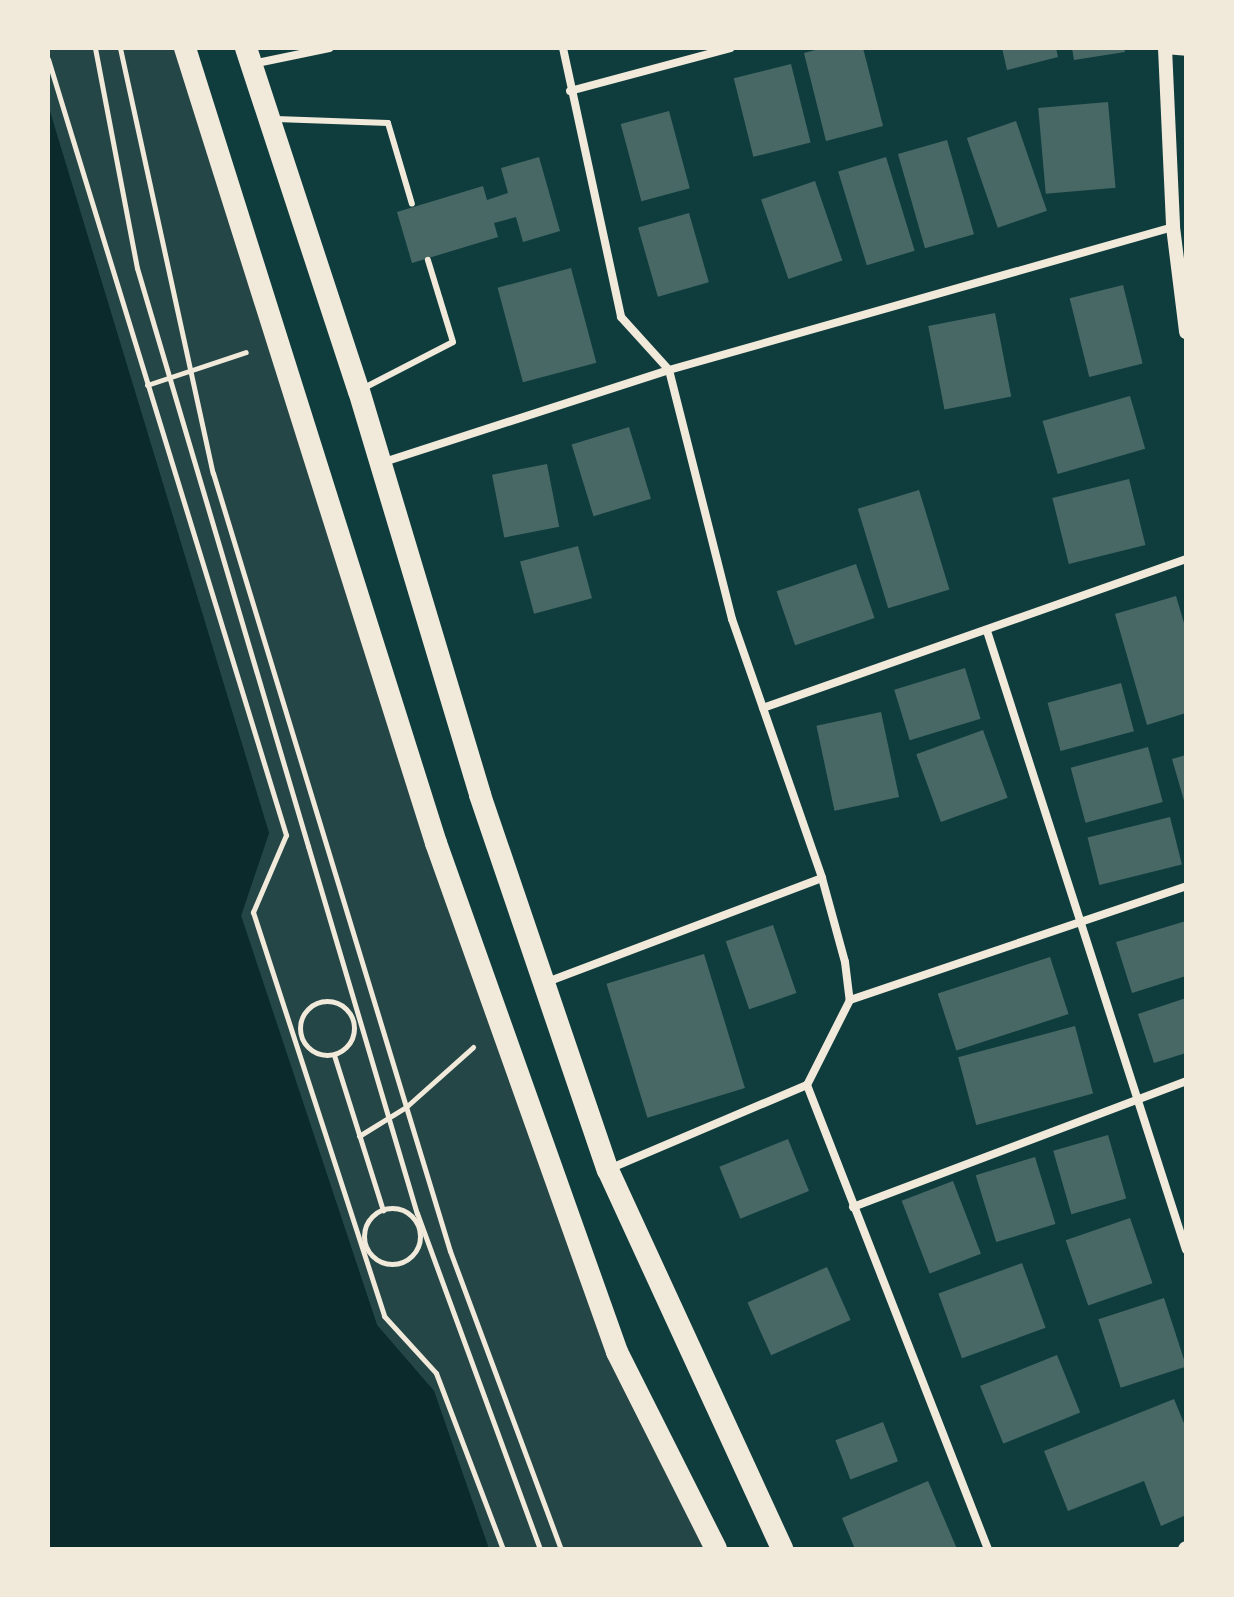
<!DOCTYPE html>
<style>
body{margin:0}
#map{position:relative;width:1234px;height:1597px;overflow:hidden;background:#0f3d3e;font-family:Mulish,sans-serif}
div>[style]{position:absolute}
[style*='--x']{left:calc(var(--x)*1px);top:calc(var(--y)*1px);width:calc(var(--w)*1px);rotate:calc(var(--a)*1deg)}
.green>*{inset:0;background:#244646}
.water>*{inset:0;background:#0a2a2b}
.building>*{inset:0;background:#486865;transform-origin:0 0}
.path>*{height:5px;margin:-2.5px;padding:0 2.5px;transform-origin:2.5px;border-radius:2.5px;background:#f1e9da}
.path>.ring{margin:-2.5px;padding:0;box-sizing:content-box;background:none;border:5px solid #f1e9da;border-radius:50%}
.service>*{height:6px;margin:-3px;padding:0 3px;transform-origin:3px;border-radius:3px;background:#f1e9da}
.minor>*{height:8px;margin:-4px;padding:0 4px;transform-origin:4px;border-radius:4px;background:#f1e9da}
.tertiary>*{height:14px;margin:-7px;padding:0 7px;transform-origin:7px;border-radius:7px;background:#f1e9da}
.trunk>*{height:22px;margin:-11px;padding:0 11px;transform-origin:11px;border-radius:11px;background:#f1e9da}
span{translate:-50% -50%;white-space:nowrap;text-align:center;line-height:1.15;-webkit-text-stroke:8px #f1e9da;paint-order:stroke}
.frame{position:absolute;inset:0;border:50px solid #f1e9da;pointer-events:none}
</style>
<div id="map">
<div class="green">
<div style="clip-path:polygon(48px 48px,185px 48px,436px 843px,617px 1352px,716px 1549px,489px 1549px,434px 1391px,377px 1325px,241px 915px,269px 833px,48px 105px)"></div>
</div>
<div class="water">
<div style="clip-path:polygon(48px 105px,269px 833px,241px 916px,377px 1325px,434px 1391px,489px 1549px,48px 1549px)"></div>
</div>
<div class="building">
<div style="clip-path:polygon(823px 48px,863px 48px,883px 126px,826px 141px,804px 53px)"></div>
<div style="clip-path:polygon(1002px 48px,1056px 48px,1058px 57px,1007px 70px)"></div>
<div style="clip-path:polygon(1072px 48px,1124px 48px,1125px 52px,1074px 60px)"></div>
<div style="left:791px;top:64px;width:81px;height:59px;rotate:76deg"></div>
<div style="left:1108px;top:102px;width:86px;height:70px;rotate:85deg"></div>
<div style="left:669px;top:111px;width:80px;height:50px;rotate:75deg"></div>
<div style="left:1016px;top:121px;width:95px;height:52px;rotate:71deg"></div>
<div style="left:947px;top:140px;width:98px;height:51px;rotate:74deg"></div>
<div style="clip-path:polygon(539px 157px,560px 231px,523px 242px,516px 217px,494px 223px,498px 237px,412px 263px,397px 212px,483px 186px,487px 200px,508px 193px,501px 168px)"></div>
<div style="left:886px;top:157px;width:98px;height:50px;rotate:73deg"></div>
<div style="left:815px;top:181px;width:84px;height:57px;rotate:71deg"></div>
<div style="left:689px;top:213px;width:72px;height:53px;rotate:74deg"></div>
<div style="left:571px;top:268px;width:98px;height:76px;rotate:75deg"></div>
<div style="left:1123px;top:285px;width:81px;height:55px;rotate:76deg"></div>
<div style="left:995px;top:313px;width:85px;height:68px;rotate:79deg"></div>
<div style="left:1130px;top:396px;width:55px;height:91px;rotate:74deg"></div>
<div style="left:629px;top:427px;width:75px;height:60px;rotate:73deg"></div>
<div style="left:547px;top:464px;width:64px;height:56px;rotate:79deg"></div>
<div style="left:1129px;top:479px;width:68px;height:79px;rotate:76deg"></div>
<div style="left:919px;top:490px;width:104px;height:64px;rotate:73deg"></div>
<div style="left:578px;top:546px;width:54px;height:60px;rotate:75deg"></div>
<div style="left:856px;top:564px;width:57px;height:84px;rotate:71deg"></div>
<div style="clip-path:polygon(1176px 596px,1186px 630px,1186px 713px,1147px 725px,1115px 614px)"></div>
<div style="left:965px;top:668px;width:53px;height:74px;rotate:73deg"></div>
<div style="left:1121px;top:683px;width:50px;height:76px;rotate:75deg"></div>
<div style="left:881px;top:712px;width:87px;height:66px;rotate:78deg"></div>
<div style="left:983px;top:730px;width:72px;height:71px;rotate:70deg"></div>
<div style="left:1148px;top:747px;width:57px;height:80px;rotate:75deg"></div>
<div style="clip-path:polygon(1186px 755px,1186px 804px,1185px 804px,1172px 759px)"></div>
<div style="left:1170px;top:817px;width:49px;height:85px;rotate:76deg"></div>
<div style="clip-path:polygon(1186px 921px,1186px 976px,1132px 993px,1116px 942px)"></div>
<div style="left:773px;top:925px;width:72px;height:50px;rotate:71deg"></div>
<div style="left:704px;top:954px;width:140px;height:102px;rotate:73deg"></div>
<div style="left:1050px;top:957px;width:60px;height:118px;rotate:72deg"></div>
<div style="clip-path:polygon(1186px 998px,1186px 1053px,1154px 1063px,1138px 1014px)"></div>
<div style="left:1075px;top:1026px;width:70px;height:121px;rotate:75deg"></div>
<div style="left:1108px;top:1135px;width:66px;height:57px;rotate:74deg"></div>
<div style="left:788px;top:1139px;width:56px;height:74px;rotate:68deg"></div>
<div style="left:1035px;top:1157px;width:70px;height:62px;rotate:73deg"></div>
<div style="left:953px;top:1181px;width:78px;height:55px;rotate:69deg"></div>
<div style="left:1130px;top:1218px;width:69px;height:68px;rotate:71deg"></div>
<div style="left:1022px;top:1263px;width:69px;height:89px;rotate:70deg"></div>
<div style="left:827px;top:1267px;width:58px;height:87px;rotate:66deg"></div>
<div style="left:1164px;top:1298px;width:72px;height:69px;rotate:72deg"></div>
<div style="left:1057px;top:1355px;width:62px;height:83px;rotate:68deg"></div>
<div style="clip-path:polygon(1174px 1399px,1186px 1428px,1186px 1515px,1161px 1526px,1144px 1481px,1068px 1511px,1044px 1451px)"></div>
<div style="left:883px;top:1422px;width:42px;height:51px;rotate:69deg"></div>
<div style="clip-path:polygon(928px 1481px,957px 1549px,855px 1549px,842px 1518px)"></div>
</div>
<div class="path">
<div style="--x:95;--y:48;--w:224;--a:79.2"></div>
<div style="--x:137;--y:268;--w:603;--a:73.52"></div>
<div style="--x:308;--y:846;--w:383;--a:73.5"></div>
<div style="--x:417;--y:1213;--w:358;--a:69.9"></div>
<div style="--x:120;--y:48;--w:435;--a:77.7"></div>
<div style="--x:213;--y:473;--w:813;--a:73.06"></div>
<div style="--x:450;--y:1251;--w:318;--a:69.6"></div>
<div style="--x:48;--y:59;--w:812;--a:72.95"></div>
<div style="--x:286;--y:835;--w:84;--a:113.2"></div>
<div style="--x:253;--y:912;--w:425;--a:72"></div>
<div style="--x:384;--y:1316;--w:77;--a:47.6"></div>
<div style="--x:436;--y:1373;--w:188;--a:69.2"></div>
<div style="--x:147;--y:385;--w:104;--a:-18.4"></div>
<div class="ring" style="left:300px;top:1001px;width:49px;height:49px"></div>
<div style="--x:334;--y:1055;--w:163;--a:72.5"></div>
<div style="--x:359;--y:1136;--w:55;--a:-31.7"></div>
<div style="--x:406;--y:1107;--w:90;--a:-41.8"></div>
<div class="ring" style="left:364px;top:1208px;width:51px;height:51px"></div>
</div>
<div class="service">
<div style="--x:276;--y:119;--w:112;--a:2"></div>
<div style="--x:388;--y:123;--w:84;--a:73.5"></div>
<div style="--x:362;--y:389;--w:102;--a:-27.3"></div>
<div style="--x:453;--y:342;--w:86;--a:-107"></div>
</div>
<div class="minor">
<div style="--x:563;--y:48;--w:275;--a:77.8"></div>
<div style="--x:621;--y:317;--w:72;--a:47.8"></div>
<div style="--x:669;--y:370;--w:257;--a:75.8"></div>
<div style="--x:732;--y:619;--w:274;--a:70.8"></div>
<div style="--x:822;--y:878;--w:87;--a:74.7"></div>
<div style="--x:845;--y:962;--w:38;--a:83"></div>
<div style="--x:850;--y:1000;--w:95;--a:116.8"></div>
<div style="--x:807;--y:1085;--w:498;--a:68.7"></div>
<div style="--x:1165;--y:50;--w:21;--a:5"></div>
<div style="--x:252;--y:64;--w:79;--a:-11.7"></div>
<div style="--x:570;--y:91;--w:166;--a:-15"></div>
<div style="--x:384;--y:462;--w:299;--a:-17.9"></div>
<div style="--x:669;--y:370;--w:524;--a:-15.84"></div>
<div style="--x:987;--y:631;--w:650;--a:72.18"></div>
<div style="--x:763;--y:708;--w:448;--a:-19.4"></div>
<div style="--x:547;--y:982;--w:294;--a:-20.7"></div>
<div style="--x:850;--y:1000;--w:355;--a:-18.7"></div>
<div style="--x:609;--y:1169;--w:215;--a:-23"></div>
<div style="--x:853;--y:1207;--w:356;--a:-20.7"></div>
</div>
<div class="tertiary">
<div style="--x:1165;--y:48;--w:179;--a:87.4"></div>
<div style="--x:1173;--y:227;--w:106;--a:82.9"></div>
<div style="--x:1185;--y:1549;--w:1;--a:-45"></div>
</div>
<div class="trunk">
<div style="--x:185;--y:48;--w:834;--a:72.48"></div>
<div style="--x:436;--y:843;--w:540;--a:70.42"></div>
<div style="--x:617;--y:1352;--w:220;--a:63.3"></div>
<div style="--x:246;--y:48;--w:361;--a:71.8"></div>
<div style="--x:359;--y:391;--w:422;--a:73.3"></div>
<div style="--x:480;--y:795;--w:396;--a:71.2"></div>
<div style="--x:608;--y:1170;--w:417;--a:65.3"></div>
</div>
<div class="frame"></div>
</div>
